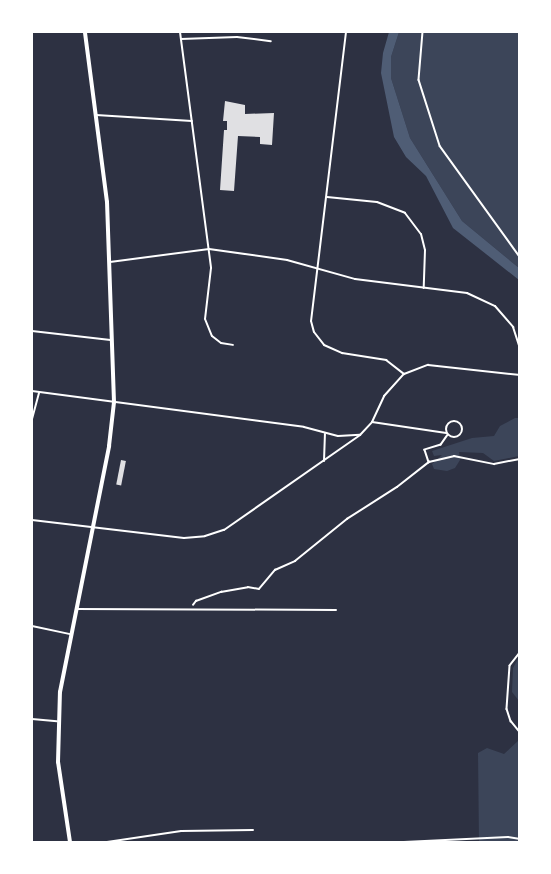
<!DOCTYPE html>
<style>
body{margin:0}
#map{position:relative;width:551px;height:874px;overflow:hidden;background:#2d3142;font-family:"Fira Sans Condensed",sans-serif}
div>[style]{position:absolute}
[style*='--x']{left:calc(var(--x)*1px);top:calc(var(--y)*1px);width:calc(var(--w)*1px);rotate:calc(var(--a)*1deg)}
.green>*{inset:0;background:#3c4559}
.water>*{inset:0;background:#4f5d75}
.building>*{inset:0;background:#e0e0e3;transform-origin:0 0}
.path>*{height:1.5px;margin:-0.75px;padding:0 0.75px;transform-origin:0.75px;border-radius:0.75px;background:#fff}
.minor>*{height:2px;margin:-1px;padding:0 1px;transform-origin:1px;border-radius:1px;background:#fff}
.minor>.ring{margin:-1px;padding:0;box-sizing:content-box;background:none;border:2px solid #fff;border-radius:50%}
.primary>*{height:4px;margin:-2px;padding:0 2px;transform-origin:2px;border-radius:2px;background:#fff}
span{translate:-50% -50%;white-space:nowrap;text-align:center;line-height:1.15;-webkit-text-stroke:6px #fff;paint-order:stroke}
.frame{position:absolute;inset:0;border:33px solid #fff;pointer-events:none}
</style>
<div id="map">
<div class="green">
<div style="clip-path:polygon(399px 32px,519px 32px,519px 268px,462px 221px,410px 138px,391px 78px,391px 57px)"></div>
<div style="clip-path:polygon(515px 418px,519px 418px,519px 456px,494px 461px,483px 453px,459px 452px,460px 460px,455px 468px,447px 471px,434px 469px,432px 464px,442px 455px,434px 456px,432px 451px,472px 438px,494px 436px,500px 426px)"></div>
<div style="clip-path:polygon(519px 657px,519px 701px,512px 692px,513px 668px)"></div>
<div style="clip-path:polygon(519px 740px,519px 842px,479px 842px,478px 753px,487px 748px,504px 754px)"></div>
</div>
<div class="water">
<div style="clip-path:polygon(389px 32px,399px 32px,391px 57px,391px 78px,410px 138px,462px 221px,519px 268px,519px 280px,453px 228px,426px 176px,406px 157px,394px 137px,381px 73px,383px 53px)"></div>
</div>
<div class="building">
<div style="clip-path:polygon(225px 101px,245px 105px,245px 114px,274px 113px,272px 145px,260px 144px,260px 137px,238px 136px,234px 191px,220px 190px,224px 130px,227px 130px,227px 121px,223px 121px)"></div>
<div style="left:121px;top:460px;width:5px;height:25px;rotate:11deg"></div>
</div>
<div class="path">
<div style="--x:423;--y:32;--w:48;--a:94.8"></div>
<div style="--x:419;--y:80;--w:69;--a:72.3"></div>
<div style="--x:440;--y:146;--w:137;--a:54.2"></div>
<div style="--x:448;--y:435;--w:12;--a:125"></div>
<div style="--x:441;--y:445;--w:17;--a:163"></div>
<div style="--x:425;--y:450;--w:13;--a:72"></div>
<div style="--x:429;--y:462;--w:26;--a:-13"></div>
<div style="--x:454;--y:456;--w:41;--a:11.3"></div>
<div style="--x:494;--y:464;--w:26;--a:-11"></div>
<div style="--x:193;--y:605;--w:5;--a:-53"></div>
<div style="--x:196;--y:601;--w:27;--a:-20"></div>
<div style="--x:221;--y:592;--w:27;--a:-10"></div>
<div style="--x:248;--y:587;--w:11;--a:10"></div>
<div style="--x:259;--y:589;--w:25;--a:-50"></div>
<div style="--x:275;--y:570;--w:22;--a:-24"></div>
<div style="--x:295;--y:561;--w:67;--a:-38.9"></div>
<div style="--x:347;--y:519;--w:59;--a:-32.6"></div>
<div style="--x:397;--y:487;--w:41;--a:-38"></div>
<div style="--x:520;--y:653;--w:16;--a:128"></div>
<div style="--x:510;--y:666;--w:43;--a:94"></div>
<div style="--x:507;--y:709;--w:13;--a:72"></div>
<div style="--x:511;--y:721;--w:14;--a:51"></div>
<div style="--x:404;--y:842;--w:104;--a:-2.8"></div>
<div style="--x:508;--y:837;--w:12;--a:9"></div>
</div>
<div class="minor">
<div style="--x:180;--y:32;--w:238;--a:82.5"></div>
<div style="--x:211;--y:268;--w:51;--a:96.7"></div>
<div style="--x:205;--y:319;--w:18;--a:68"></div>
<div style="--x:212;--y:336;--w:11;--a:38"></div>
<div style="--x:221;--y:343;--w:12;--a:9"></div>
<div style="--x:346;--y:32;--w:291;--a:96.9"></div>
<div style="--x:311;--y:321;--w:11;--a:75"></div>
<div style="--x:314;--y:332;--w:16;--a:52"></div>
<div style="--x:324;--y:345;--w:20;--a:24"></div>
<div style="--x:342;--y:353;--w:45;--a:9"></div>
<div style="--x:386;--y:360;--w:23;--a:38"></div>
<div style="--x:181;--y:39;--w:56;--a:-2"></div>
<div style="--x:237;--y:37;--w:34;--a:7"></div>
<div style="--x:96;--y:115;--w:96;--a:3.6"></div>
<div style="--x:327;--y:197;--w:50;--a:5.7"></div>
<div style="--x:377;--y:202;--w:30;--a:21"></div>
<div style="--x:405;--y:213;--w:26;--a:53"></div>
<div style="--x:421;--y:234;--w:16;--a:76"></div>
<div style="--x:425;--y:250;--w:38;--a:92"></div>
<div style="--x:110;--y:262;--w:100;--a:-7.5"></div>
<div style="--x:209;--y:249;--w:79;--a:8"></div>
<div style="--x:287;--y:260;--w:71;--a:15.6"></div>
<div style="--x:355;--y:279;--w:113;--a:7.1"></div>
<div style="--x:467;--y:293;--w:31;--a:25"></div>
<div style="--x:495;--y:306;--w:28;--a:49"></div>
<div style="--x:513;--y:327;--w:22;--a:72"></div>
<div style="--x:32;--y:331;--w:79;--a:6.6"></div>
<div style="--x:32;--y:391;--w:274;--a:7.5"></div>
<div style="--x:304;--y:427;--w:35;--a:15"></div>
<div style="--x:338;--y:436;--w:22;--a:-3"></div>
<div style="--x:32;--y:419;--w:28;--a:-75"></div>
<div class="ring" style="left:446px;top:421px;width:14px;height:14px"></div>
<div style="--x:372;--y:422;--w:75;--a:8.5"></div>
<div style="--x:324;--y:461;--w:27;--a:-88"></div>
<div style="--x:32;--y:520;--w:153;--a:6.8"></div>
<div style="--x:184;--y:538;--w:21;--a:-5"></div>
<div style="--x:205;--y:536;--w:20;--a:-18"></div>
<div style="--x:224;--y:530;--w:166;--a:-34.9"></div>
<div style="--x:360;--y:435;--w:18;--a:-47"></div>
<div style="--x:372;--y:422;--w:29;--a:-65"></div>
<div style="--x:384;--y:396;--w:30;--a:-48"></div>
<div style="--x:404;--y:374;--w:26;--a:-21"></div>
<div style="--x:428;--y:365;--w:93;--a:6.2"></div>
<div style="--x:76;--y:609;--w:260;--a:0.2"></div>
<div style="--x:32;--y:626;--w:39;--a:12"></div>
<div style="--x:32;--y:719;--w:25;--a:5"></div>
<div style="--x:107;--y:842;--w:75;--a:-8.5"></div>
<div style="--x:181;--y:831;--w:72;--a:-0.8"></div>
</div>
<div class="primary">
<div style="--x:70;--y:842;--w:81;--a:-98.5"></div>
<div style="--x:58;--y:762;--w:70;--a:-88.4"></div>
<div style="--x:60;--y:692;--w:251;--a:-78.7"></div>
<div style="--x:109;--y:446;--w:44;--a:-83.5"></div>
<div style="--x:114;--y:402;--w:200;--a:-92"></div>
<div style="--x:107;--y:202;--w:171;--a:-97.4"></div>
</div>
<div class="frame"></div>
</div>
